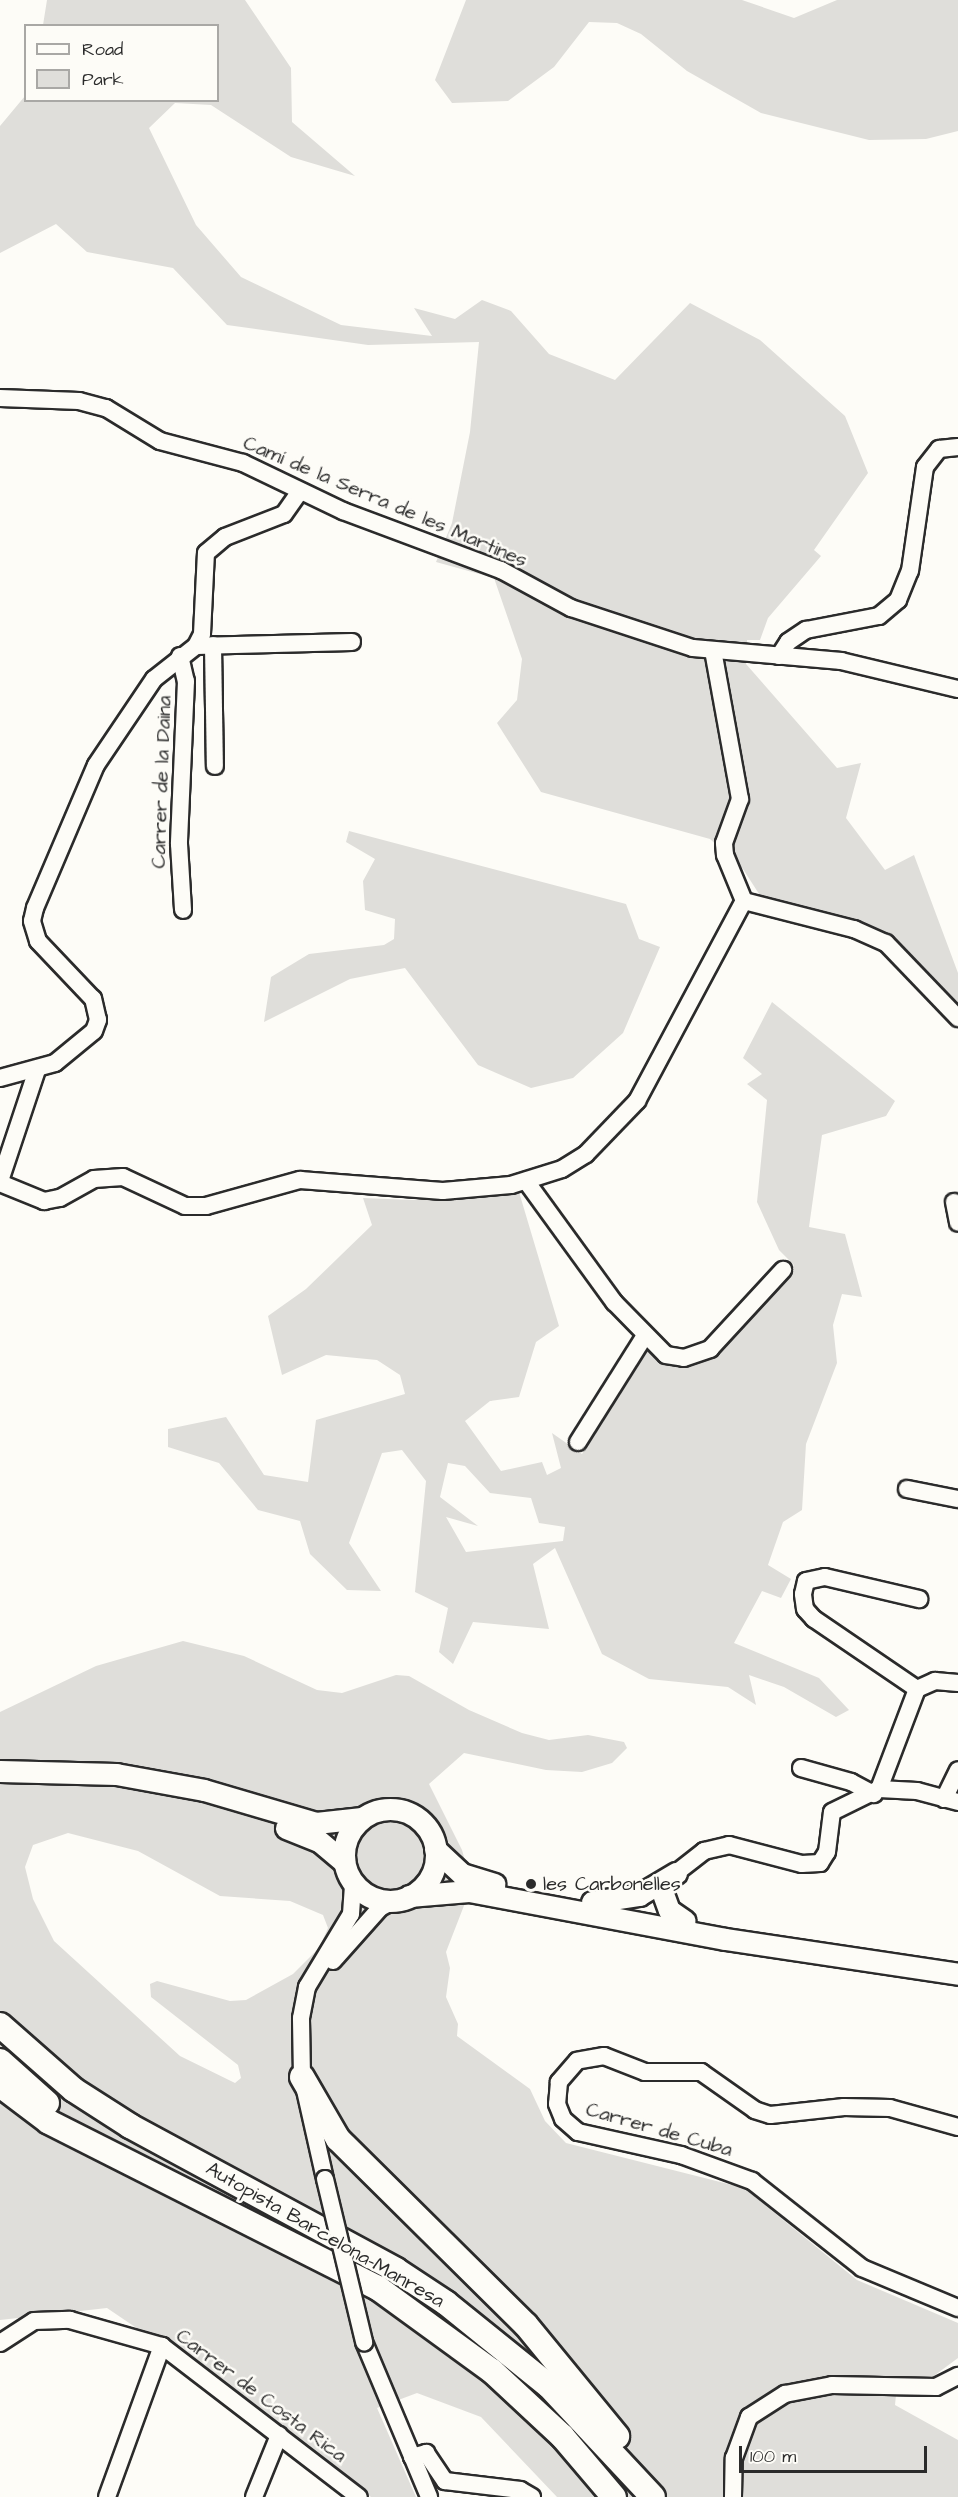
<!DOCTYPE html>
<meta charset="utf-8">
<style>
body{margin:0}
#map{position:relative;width:958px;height:2497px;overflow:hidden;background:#fdfcf7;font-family:"Architects Daughter",sans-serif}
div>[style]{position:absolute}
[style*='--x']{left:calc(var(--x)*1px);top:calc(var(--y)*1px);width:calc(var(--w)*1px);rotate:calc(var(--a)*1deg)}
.green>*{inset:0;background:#dfdeda}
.roads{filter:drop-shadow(2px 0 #2b2b2b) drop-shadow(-2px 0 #2b2b2b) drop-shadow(0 2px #2b2b2b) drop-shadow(0 -2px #2b2b2b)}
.minor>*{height:16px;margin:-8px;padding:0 8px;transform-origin:8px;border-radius:8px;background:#fdfcf7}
.major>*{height:21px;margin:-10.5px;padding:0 10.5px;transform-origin:10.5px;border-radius:10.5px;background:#fdfcf7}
.major>.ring{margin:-10.5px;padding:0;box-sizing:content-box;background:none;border:21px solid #fdfcf7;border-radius:50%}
.highway>*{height:24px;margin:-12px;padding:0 12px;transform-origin:12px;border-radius:12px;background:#fdfcf7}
.bridges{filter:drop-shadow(2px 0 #2b2b2b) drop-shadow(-2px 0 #2b2b2b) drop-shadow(0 2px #2b2b2b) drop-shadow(0 -2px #2b2b2b)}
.minor-bridge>*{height:16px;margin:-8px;padding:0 8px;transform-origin:8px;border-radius:8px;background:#fdfcf7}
.dots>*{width:16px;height:16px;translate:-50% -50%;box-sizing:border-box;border:3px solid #fdfcf7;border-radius:50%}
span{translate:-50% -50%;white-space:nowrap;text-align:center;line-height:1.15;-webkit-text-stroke:5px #fdfcf7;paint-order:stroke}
.street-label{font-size:20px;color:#2b2b2b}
.poi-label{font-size:20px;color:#2b2b2b}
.left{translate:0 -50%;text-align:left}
.legend{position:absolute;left:24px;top:24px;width:195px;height:78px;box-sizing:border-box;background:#fdfcf7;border:2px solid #a9a8a5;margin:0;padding:8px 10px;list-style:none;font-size:18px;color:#2b2b2b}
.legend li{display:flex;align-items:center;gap:12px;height:30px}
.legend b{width:30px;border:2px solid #a9a8a5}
.scale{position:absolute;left:739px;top:2446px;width:188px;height:27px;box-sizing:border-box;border:3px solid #2b2b2b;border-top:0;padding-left:8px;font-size:18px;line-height:21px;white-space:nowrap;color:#2b2b2b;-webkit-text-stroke:4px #fdfcf7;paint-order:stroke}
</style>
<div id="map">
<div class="green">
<div style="clip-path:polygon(47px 0,245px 0,291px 68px,292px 122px,355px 176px,291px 157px,211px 105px,175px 103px,149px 128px,196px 225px,241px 277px,341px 325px,432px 336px,414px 308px,455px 319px,482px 300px,511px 311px,549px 354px,615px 380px,690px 303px,760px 340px,845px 416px,868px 473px,814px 550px,821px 556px,768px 618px,760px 640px,747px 640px,746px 664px,837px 768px,861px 763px,846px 818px,885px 870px,914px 855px,958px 973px,958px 1005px,896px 944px,823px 912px,761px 897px,743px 869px,710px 839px,541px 792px,497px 723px,517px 700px,522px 659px,494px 578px,436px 562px,452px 523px,470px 432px,479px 342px,368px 345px,227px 325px,173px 268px,87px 252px,56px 224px,0 253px,0 126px,25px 96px,26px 100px,218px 100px,218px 26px,43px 25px)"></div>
<div style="clip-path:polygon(466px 0,742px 0,794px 18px,837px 0,958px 0,958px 131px,926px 139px,869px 140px,761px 113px,687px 71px,641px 34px,617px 23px,589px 22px,554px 67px,508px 101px,452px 103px,435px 80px)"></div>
<div style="clip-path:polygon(349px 831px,626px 904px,639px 939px,660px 947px,623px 1033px,573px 1078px,531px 1088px,478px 1065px,405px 968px,350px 979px,264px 1022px,271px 977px,309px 954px,384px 945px,394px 939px,395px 919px,365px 910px,363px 881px,375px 859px,346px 842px)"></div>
<div style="clip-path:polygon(evenodd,772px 1002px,895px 1101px,886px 1116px,822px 1135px,809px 1227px,845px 1234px,862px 1297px,842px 1294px,833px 1325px,837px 1363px,806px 1444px,802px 1510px,783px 1522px,768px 1565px,791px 1579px,781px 1598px,762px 1591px,734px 1643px,819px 1678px,849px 1710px,836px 1717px,784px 1687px,749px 1675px,756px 1705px,728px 1687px,649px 1679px,602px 1654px,555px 1548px,533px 1564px,549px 1629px,473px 1622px,453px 1664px,439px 1652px,448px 1608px,415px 1592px,426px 1481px,402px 1450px,382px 1453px,349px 1543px,381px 1591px,347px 1590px,310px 1554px,300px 1521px,258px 1510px,219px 1463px,168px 1447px,168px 1429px,226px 1417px,264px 1475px,308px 1482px,316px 1420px,405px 1394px,400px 1375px,377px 1360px,326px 1355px,282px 1375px,268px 1316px,306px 1289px,372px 1225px,363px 1198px,412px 1200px,519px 1192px,559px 1326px,536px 1342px,519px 1397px,490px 1401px,465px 1421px,501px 1471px,542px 1462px,547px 1475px,561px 1468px,552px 1433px,582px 1454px,647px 1349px,676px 1367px,706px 1359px,794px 1265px,779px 1250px,757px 1202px,767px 1100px,747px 1084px,762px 1074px,743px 1058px,772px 1002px,448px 1463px,465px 1466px,490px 1493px,531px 1498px,539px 1523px,565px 1527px,563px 1541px,466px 1552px,446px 1517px,478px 1526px,440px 1497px,448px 1463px)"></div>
<div style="clip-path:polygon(evenodd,183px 1641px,244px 1656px,317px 1690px,342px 1693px,396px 1675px,409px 1676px,469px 1710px,522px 1733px,549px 1740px,588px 1735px,624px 1742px,627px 1748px,612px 1763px,582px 1772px,546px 1770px,464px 1753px,429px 1784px,462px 1850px,472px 1885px,446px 1952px,450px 1968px,446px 1997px,458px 2024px,457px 2036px,530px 2089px,545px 2121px,566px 2143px,744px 2188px,857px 2280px,958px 2323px,958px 2358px,931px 2378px,898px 2376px,895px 2405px,958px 2440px,958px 2497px,557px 2497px,481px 2417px,417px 2393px,377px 2408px,416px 2497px,371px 2497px,309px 2445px,107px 2308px,0 2320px,0 1712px,96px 1666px,183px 1641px,68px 1833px,138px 1851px,220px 1896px,290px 1901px,323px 1915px,328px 1928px,319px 1948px,293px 1974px,246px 2000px,230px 2001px,157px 1981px,150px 1984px,151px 1997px,238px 2065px,241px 2078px,235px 2083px,180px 2056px,54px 1941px,33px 1899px,25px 1867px,33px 1845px,68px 1833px)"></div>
</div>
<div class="roads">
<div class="minor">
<div style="--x:0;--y:398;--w:79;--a:2.2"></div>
<div style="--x:79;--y:401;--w:28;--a:15"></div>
<div style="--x:106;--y:408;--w:63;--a:31.4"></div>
<div style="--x:160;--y:441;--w:86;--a:14.8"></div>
<div style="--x:243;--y:463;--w:111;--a:25.6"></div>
<div style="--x:343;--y:511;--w:169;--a:20.5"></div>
<div style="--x:501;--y:570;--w:80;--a:28.5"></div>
<div style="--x:571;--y:608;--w:128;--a:18.2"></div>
<div style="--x:693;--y:648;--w:149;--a:5"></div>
<div style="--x:841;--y:661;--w:120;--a:13.5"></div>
<div style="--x:213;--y:645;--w:121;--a:89.1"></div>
<div style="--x:196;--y:646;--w:156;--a:-1.5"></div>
<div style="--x:180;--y:656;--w:26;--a:77"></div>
<div style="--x:186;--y:681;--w:163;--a:92.5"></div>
<div style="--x:179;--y:844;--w:66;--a:86.5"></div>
<div style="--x:779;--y:656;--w:17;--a:-57"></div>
<div style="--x:788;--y:642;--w:22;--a:-34"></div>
<div style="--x:806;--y:630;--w:74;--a:-10.9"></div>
<div style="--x:879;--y:616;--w:25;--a:-40"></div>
<div style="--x:898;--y:600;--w:31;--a:-68"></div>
<div style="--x:910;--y:571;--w:105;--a:-81.8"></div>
<div style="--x:925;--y:467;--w:23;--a:-52"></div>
<div style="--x:939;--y:449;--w:19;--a:-6"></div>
<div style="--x:744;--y:901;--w:114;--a:14.3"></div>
<div style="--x:854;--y:929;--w:35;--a:24"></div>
<div style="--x:886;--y:943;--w:104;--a:46.2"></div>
<div style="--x:0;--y:1078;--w:57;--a:-15.3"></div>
<div style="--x:55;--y:1063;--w:50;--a:-39.4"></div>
<div style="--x:94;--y:1031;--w:12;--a:-70"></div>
<div style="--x:98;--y:1020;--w:22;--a:-103"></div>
<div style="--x:93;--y:999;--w:80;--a:-133.5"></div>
<div style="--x:38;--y:941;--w:21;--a:-107"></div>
<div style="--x:32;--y:921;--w:13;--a:-77"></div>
<div style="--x:35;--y:908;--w:155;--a:-66.9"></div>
<div style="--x:96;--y:765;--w:104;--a:-56"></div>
<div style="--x:154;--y:679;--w:53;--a:-38.2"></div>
<div style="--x:196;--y:646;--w:13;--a:-63"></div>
<div style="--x:202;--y:634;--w:81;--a:-87.2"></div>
<div style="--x:206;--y:553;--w:25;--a:-40"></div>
<div style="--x:225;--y:537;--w:63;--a:-21.3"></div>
<div style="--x:284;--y:514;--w:28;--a:-55"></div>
<div style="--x:0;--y:1181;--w:117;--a:-71.6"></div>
<div style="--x:526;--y:1181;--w:150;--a:54"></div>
<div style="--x:614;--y:1302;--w:74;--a:45.5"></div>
<div style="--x:666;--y:1355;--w:18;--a:9"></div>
<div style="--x:684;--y:1358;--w:28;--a:-19"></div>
<div style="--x:710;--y:1349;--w:108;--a:-47.3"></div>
<div style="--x:0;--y:1183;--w:48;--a:22.2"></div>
<div style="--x:44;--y:1201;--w:16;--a:-11"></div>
<div style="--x:60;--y:1198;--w:39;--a:-29"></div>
<div style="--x:94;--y:1179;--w:29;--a:-4"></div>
<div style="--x:123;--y:1177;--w:68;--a:25.1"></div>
<div style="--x:185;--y:1206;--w:21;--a:0"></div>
<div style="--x:206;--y:1206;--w:98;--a:-15.5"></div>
<div style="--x:300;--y:1180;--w:143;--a:4.4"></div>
<div style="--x:443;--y:1191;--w:68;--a:-5"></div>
<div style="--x:511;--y:1185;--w:53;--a:-17.4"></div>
<div style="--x:562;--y:1169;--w:28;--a:-32"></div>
<div style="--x:586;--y:1154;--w:74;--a:-46.1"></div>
<div style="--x:637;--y:1101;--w:227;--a:-61.9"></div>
<div style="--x:744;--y:901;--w:50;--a:-112.4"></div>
<div style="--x:725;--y:855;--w:12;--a:-95"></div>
<div style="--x:724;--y:843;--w:47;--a:-70"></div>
<div style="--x:740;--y:799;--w:150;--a:-100.3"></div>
<div style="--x:954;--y:1202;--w:21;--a:79"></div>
<div style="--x:578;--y:1442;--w:124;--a:-57.8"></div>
<div style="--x:907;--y:1489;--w:52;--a:11.1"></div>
<div style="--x:917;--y:1689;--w:125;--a:-145.8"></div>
<div style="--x:814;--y:1619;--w:13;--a:-132"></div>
<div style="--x:805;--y:1609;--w:15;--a:-98"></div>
<div style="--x:803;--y:1594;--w:13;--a:-77"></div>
<div style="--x:806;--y:1581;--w:19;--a:-12"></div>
<div style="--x:825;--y:1577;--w:97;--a:13.2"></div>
<div style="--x:801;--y:1768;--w:52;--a:15.6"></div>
<div style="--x:851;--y:1782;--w:26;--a:28"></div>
<div style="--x:879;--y:1789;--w:38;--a:3"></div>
<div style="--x:917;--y:1791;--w:42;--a:15"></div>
<div style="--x:944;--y:1799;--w:32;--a:-64"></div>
<div style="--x:676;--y:1873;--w:36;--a:-38"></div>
<div style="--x:704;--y:1851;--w:26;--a:-13"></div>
<div style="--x:729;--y:1845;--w:75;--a:14.6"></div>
<div style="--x:802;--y:1864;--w:18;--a:-3"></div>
<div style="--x:820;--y:1863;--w:13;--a:-58"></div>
<div style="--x:827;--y:1852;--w:40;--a:-82.9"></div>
<div style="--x:832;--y:1812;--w:52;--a:-26.1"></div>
<div style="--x:879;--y:1789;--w:107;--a:-69.2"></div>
<div style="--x:917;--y:1689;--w:20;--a:-24"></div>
<div style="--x:935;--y:1681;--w:23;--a:5"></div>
<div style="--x:333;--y:1961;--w:71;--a:-48.4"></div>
<div style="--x:380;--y:1908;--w:17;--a:-28"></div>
<div style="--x:958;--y:2127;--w:71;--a:-164.4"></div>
<div style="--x:890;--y:2108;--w:46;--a:-178.8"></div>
<div style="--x:844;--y:2107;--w:74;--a:173.8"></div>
<div style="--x:770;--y:2115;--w:16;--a:-162"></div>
<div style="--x:755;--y:2110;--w:66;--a:-144.9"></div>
<div style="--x:701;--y:2072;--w:56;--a:180"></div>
<div style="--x:645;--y:2072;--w:44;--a:-158.7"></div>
<div style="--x:604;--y:2056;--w:27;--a:170"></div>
<div style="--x:577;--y:2061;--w:28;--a:131"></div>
<div style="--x:559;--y:2082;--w:22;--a:95"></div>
<div style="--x:557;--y:2104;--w:16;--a:68"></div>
<div style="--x:563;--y:2119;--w:20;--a:41"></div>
<div style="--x:578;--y:2132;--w:106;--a:12.6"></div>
<div style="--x:681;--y:2155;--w:76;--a:20.1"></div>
<div style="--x:752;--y:2181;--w:140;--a:38.3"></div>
<div style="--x:862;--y:2268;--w:104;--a:22.6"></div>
<div style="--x:325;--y:2179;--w:105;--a:-102.7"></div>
<div style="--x:302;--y:2077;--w:59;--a:-91"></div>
<div style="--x:301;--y:2018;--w:32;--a:-79"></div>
<div style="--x:307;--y:1987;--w:85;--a:-58.9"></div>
<div style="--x:351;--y:1914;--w:32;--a:-86"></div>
<div style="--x:364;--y:2342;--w:168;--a:67.2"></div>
<div style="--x:0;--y:2343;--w:40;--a:-32.9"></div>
<div style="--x:34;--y:2321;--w:36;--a:-2"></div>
<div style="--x:70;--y:2320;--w:96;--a:15.8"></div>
<div style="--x:162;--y:2346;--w:248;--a:37.5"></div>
<div style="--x:412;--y:2457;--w:15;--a:-16"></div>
<div style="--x:426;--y:2453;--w:34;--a:56"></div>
<div style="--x:445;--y:2481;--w:76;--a:6.8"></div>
<div style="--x:520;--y:2490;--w:14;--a:30"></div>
<div style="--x:107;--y:2497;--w:161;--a:-70"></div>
<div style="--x:254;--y:2497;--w:67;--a:-68"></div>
<div style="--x:733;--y:2497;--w:39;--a:-89"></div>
<div style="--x:734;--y:2458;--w:44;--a:-69.9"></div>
<div style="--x:749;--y:2417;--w:43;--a:-32.6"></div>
<div style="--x:785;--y:2394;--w:48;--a:-10.8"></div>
<div style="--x:832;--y:2385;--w:104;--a:1.1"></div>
<div style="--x:936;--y:2387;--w:25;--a:-27"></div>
</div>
<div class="major">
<div style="--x:0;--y:1771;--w:116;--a:1.5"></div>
<div style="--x:116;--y:1774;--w:89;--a:10.3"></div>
<div style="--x:204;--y:1790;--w:117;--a:16.4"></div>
<div style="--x:316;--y:1823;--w:46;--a:-6.2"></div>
<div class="ring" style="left:344px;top:1809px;width:71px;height:71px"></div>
<div style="--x:286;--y:1828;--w:35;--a:22"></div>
<div style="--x:319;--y:1841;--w:33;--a:40"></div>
<div style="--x:435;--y:1849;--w:37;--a:43"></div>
<div style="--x:462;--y:1874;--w:34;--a:17"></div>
<div style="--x:662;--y:1891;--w:20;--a:70"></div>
<div style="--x:669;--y:1910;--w:19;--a:35"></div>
<div style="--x:409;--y:1896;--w:60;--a:-4.8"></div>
<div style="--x:469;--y:1891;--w:260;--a:10.6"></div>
<div style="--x:725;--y:1939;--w:236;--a:8.5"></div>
<div style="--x:592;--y:1902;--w:48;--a:-8.5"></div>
<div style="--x:639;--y:1895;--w:43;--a:-30.7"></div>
</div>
<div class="highway">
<div style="--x:0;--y:2025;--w:98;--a:41.3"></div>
<div style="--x:74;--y:2090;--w:67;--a:32.7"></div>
<div style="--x:130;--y:2126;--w:302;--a:28.4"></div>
<div style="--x:396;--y:2270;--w:60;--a:33.4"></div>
<div style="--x:446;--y:2303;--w:132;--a:38.9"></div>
<div style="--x:549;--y:2386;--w:152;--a:46.9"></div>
<div style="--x:0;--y:2061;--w:63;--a:41.8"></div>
<div style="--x:302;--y:2077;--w:72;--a:59.9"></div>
<div style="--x:338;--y:2139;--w:264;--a:44.7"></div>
<div style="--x:526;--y:2325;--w:144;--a:50.7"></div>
<div style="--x:0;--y:2085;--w:61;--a:37.1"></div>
<div style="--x:49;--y:2122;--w:369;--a:26.8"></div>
<div style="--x:378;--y:2288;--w:141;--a:36.1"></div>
<div style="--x:492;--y:2371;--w:96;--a:42.9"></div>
<div style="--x:562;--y:2436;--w:80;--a:49.6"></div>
</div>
</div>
<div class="bridges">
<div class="minor-bridge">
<div style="--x:325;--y:2179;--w:168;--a:76.5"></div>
</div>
</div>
<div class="dots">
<div style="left:531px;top:1884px;background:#2b2b2b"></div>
</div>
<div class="street-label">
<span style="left:385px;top:502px;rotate:23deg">Camí de la Serra de les Martines</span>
<span style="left:162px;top:782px;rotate:-88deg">Carrer de la Daina</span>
<span style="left:659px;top:2130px;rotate:16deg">Carrer de Cuba</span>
<span style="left:325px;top:2235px;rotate:30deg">Autopista Barcelona-Manresa</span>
<span style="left:261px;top:2396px;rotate:37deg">Carrer de Costa Rica</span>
</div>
<div class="poi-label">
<span class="left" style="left:543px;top:1884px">les Carbonelles</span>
</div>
<ul class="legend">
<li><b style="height:8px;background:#fdfcf7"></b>Road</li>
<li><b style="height:16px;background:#dfdeda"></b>Park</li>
</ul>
<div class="scale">100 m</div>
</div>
